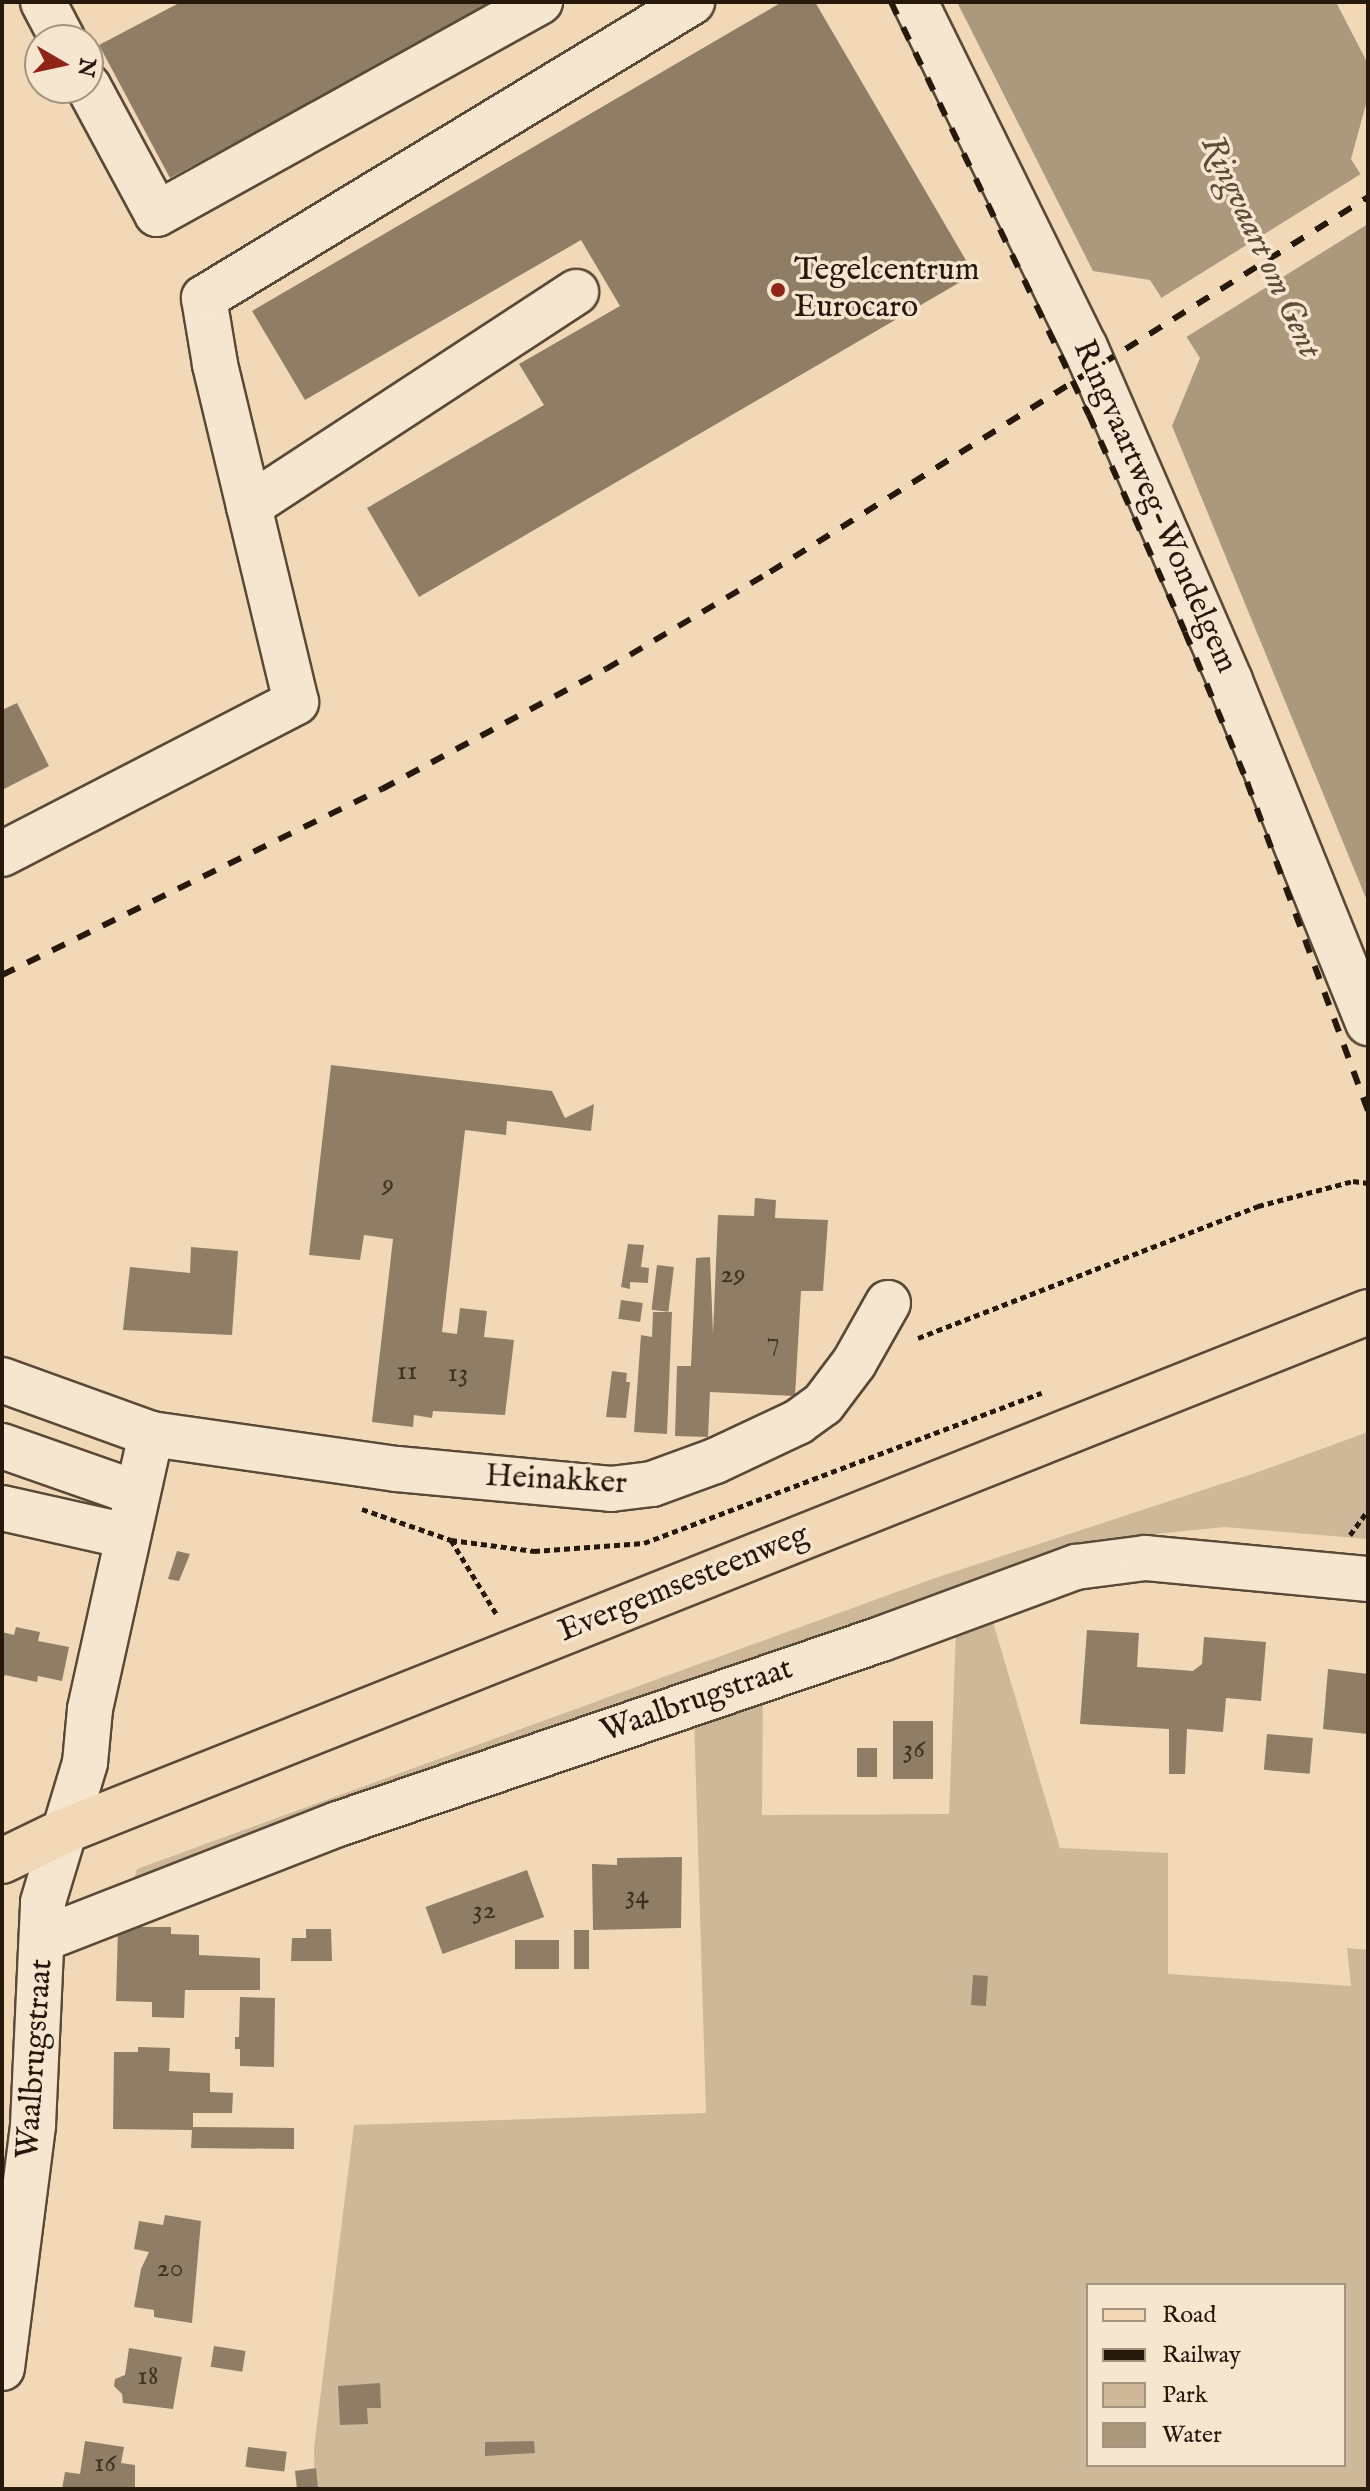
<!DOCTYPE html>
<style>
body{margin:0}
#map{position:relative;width:1370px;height:2491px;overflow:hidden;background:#f1d9b7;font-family:"IM FELL English",serif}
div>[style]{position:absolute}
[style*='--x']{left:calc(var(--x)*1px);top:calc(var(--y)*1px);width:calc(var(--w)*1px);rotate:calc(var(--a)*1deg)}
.green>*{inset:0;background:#ceb89a}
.water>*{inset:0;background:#ac987d}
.pier>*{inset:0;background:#f1d9b7}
.building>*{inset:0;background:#907d65;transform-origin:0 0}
.path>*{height:5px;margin-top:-2.5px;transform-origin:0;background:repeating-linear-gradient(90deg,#26190c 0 6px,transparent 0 10px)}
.roads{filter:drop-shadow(2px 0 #594937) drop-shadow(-2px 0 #594937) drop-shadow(0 2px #594937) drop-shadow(0 -2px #594937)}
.minor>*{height:44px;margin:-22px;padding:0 22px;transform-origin:22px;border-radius:22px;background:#f6e6d0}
.major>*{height:44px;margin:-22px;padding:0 22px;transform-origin:22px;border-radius:22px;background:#f1d9b7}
.rail>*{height:6px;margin-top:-3px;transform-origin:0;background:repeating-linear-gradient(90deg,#26190c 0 14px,transparent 0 28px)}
.dots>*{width:22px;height:22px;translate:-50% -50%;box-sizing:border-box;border:4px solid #f6e6d0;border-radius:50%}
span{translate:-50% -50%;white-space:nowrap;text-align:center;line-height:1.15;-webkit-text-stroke:7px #f6e6d0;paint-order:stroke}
.number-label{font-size:28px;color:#403222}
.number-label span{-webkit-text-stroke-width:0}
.poi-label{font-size:32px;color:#26190c}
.left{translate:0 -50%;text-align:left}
.street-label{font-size:32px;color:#26190c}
.water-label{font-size:34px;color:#5c4c39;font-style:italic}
.frame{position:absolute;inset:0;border:4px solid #26190c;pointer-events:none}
.legend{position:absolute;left:1086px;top:2283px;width:260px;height:184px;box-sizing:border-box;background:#f6e6d0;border:2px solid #a39482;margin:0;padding:10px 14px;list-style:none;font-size:24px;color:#26190c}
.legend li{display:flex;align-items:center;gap:16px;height:40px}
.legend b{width:40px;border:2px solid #a39482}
.north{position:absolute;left:24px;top:24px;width:80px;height:80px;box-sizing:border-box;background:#f6e6d0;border:2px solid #a39482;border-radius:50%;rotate:99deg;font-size:22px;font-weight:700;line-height:32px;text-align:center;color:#26190c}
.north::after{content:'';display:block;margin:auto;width:28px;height:36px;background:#8f2418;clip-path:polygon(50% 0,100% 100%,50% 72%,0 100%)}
</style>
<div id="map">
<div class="green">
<div style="clip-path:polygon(1368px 1432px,1368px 1539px,1225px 1527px,1126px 1537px,133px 1882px,137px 1869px,935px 1578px,1258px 1472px)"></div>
<div style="clip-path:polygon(evenodd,993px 1622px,1060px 1848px,1168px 1853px,1168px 1974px,1351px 1986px,1347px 1948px,1368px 1950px,1368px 2489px,315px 2489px,314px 2448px,354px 2125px,706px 2113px,694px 1716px,763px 1693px,762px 1815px,949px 1814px,956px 1632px,993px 1622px,1088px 2285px,1344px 2285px,1344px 2465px,1088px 2465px,1088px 2285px)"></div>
</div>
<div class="water">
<div style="clip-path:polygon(957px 2px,1336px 2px,1368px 64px,1368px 97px,1351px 159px,1368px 186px,1368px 903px,1172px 426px,1200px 358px,1150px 280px,1093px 271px)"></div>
</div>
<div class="pier">
<div style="clip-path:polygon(1364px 172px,1368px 178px,1368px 224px,1183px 339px,1158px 300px)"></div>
</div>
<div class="building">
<div style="clip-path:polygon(181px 2px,498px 2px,170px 178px,99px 45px)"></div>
<div style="clip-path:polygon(782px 2px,815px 2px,974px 274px,419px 597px,367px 508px,544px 405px,519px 364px,620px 306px,581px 240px,305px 400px,252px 311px)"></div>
<div style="clip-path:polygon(17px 703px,49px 766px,2px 790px,2px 710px)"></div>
<div style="clip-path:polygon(331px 1065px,552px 1091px,565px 1118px,594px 1104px,591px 1131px,507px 1121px,506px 1135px,465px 1130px,442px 1332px,457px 1334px,460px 1308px,487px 1311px,484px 1337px,514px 1340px,505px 1415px,433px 1411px,432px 1418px,414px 1415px,413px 1427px,372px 1422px,393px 1239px,364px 1235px,360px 1260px,309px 1255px)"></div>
<div style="clip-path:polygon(755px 1198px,776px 1200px,775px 1218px,828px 1220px,823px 1291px,801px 1291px,795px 1396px,710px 1392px,708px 1437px,675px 1436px,677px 1366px,691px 1366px,696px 1258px,710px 1257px,713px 1334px,718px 1215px,754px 1216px)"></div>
<div style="clip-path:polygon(628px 1244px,644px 1245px,641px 1267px,649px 1268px,648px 1283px,630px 1282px,630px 1289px,621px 1287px)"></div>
<div style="clip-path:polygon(191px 1247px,238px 1251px,232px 1335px,123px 1330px,130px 1267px,190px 1273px)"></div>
<div style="left:657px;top:1265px;width:17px;height:45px;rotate:7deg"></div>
<div style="left:621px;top:1300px;width:22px;height:19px;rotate:8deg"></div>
<div style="clip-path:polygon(653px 1312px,672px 1312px,667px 1434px,634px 1432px,641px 1335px,652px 1337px)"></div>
<div style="clip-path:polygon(612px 1371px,627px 1373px,626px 1382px,630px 1382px,626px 1418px,606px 1417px)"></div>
<div style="clip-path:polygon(177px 1551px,190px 1554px,179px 1581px,168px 1579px)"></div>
<div style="clip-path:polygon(16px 1627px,40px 1632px,38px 1641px,69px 1647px,62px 1681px,38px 1676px,37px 1682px,5px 1675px,2px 1681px,2px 1632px,14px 1635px)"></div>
<div style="clip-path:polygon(1087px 1630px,1139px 1633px,1137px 1667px,1167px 1669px,1193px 1671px,1202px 1664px,1204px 1637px,1266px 1642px,1261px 1701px,1226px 1698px,1223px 1732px,1187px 1729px,1185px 1774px,1169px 1774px,1169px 1729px,1080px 1724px)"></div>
<div style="clip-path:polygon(1328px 1669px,1368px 1674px,1368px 1734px,1323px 1729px)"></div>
<div style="left:893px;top:1721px;width:40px;height:58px"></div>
<div style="left:1267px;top:1734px;width:46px;height:36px;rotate:5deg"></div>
<div style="left:857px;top:1748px;width:20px;height:29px"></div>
<div style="clip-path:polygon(682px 1857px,681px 1928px,593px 1930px,592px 1864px,617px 1865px,617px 1858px)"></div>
<div style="left:527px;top:1870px;width:50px;height:108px;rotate:70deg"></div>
<div style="clip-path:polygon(118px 1927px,171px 1927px,171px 1934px,199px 1935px,199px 1955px,260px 1958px,260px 1990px,185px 1990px,184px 2018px,152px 2017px,152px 2002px,116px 2001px)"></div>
<div style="clip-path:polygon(306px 1929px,331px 1929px,332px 1961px,291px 1961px,292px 1938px,306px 1938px)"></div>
<div style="left:574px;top:1930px;width:15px;height:39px"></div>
<div style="left:515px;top:1940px;width:44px;height:29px"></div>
<div style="left:973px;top:1975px;width:15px;height:30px;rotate:4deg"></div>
<div style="clip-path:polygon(240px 1997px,275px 1998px,274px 2067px,240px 2066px,240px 2049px,235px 2049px,235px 2037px,239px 2037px)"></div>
<div style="clip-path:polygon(138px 2047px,170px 2048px,169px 2071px,210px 2073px,210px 2092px,233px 2093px,232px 2113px,193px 2113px,193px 2127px,294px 2128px,294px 2149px,191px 2148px,192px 2130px,113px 2129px,114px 2052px,138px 2052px)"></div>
<div style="clip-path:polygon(165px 2215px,201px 2221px,192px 2323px,154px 2317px,154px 2310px,134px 2307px,141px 2269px,149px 2252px,134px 2249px,139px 2221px,163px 2225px)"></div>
<div style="left:214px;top:2346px;width:32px;height:21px;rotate:9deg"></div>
<div style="clip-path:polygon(129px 2348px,182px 2357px,173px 2409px,123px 2403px,122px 2394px,114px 2386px,115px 2379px,125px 2375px)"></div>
<div style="clip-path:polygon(380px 2383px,381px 2408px,367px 2408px,368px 2424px,340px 2425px,338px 2386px)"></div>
<div style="clip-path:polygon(85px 2441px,124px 2447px,121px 2463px,135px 2465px,135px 2489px,62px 2489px,65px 2472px,80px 2474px)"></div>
<div style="clip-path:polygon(534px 2441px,535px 2453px,485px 2456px,485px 2442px)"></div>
<div style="left:248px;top:2447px;width:39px;height:20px;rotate:7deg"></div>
<div style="clip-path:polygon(316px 2468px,318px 2489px,297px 2489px,295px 2471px)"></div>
</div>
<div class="path">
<div style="--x:918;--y:1338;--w:365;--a:-21.2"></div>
<div style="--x:1258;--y:1206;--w:98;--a:-14.7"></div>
<div style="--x:1353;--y:1181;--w:15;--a:8"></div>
<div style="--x:362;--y:1509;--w:94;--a:19.2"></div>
<div style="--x:451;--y:1540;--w:84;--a:7.5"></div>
<div style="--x:534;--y:1551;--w:110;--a:-4.2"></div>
<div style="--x:644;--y:1543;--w:425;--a:-20.7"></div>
<div style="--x:1350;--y:1535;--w:31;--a:-54"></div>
<div style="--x:451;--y:1540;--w:88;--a:58.5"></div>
</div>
<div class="roads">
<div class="minor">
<div style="--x:43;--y:2;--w:43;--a:62.2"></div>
<div style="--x:915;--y:2;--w:385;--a:63.8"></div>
<div style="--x:1085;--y:347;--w:364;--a:66.5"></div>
<div style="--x:1230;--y:681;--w:369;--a:68"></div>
<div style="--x:88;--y:86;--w:145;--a:61.7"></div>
<div style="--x:157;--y:214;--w:438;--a:-29"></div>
<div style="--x:249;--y:506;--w:391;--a:-33.2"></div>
<div style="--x:2;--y:854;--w:331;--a:-27.3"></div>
<div style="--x:296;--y:702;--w:348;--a:-103.5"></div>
<div style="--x:215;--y:364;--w:67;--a:-99.5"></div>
<div style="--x:204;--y:298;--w:571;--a:-31.24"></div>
<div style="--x:2;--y:1380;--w:158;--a:19.9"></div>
<div style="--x:151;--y:1434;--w:248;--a:8.1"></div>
<div style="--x:397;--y:1469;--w:215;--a:5.3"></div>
<div style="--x:611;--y:1489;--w:41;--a:-7"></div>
<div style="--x:652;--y:1484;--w:67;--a:-20.1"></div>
<div style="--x:715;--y:1461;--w:92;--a:-25.2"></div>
<div style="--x:798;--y:1422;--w:31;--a:-36"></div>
<div style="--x:823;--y:1404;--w:51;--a:-52.9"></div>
<div style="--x:854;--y:1363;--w:69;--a:-60.5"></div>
<div style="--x:2;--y:1446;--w:142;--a:19.3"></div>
<div style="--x:2;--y:1508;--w:128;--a:12.6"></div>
<div style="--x:43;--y:1939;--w:317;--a:-21.3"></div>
<div style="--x:338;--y:1824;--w:574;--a:-18.81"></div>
<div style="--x:881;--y:1639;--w:208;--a:-20.3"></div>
<div style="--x:1076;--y:1567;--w:70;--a:-7.4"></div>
<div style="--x:1145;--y:1558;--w:224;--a:5.4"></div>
<div style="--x:2;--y:2368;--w:245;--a:-82.7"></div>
<div style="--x:33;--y:2125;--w:223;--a:-87.4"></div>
<div style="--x:43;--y:1902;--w:145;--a:-73.2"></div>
<div style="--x:85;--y:1763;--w:54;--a:-84.7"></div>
<div style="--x:90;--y:1709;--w:282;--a:-77.5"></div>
</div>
<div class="major">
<div style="--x:2;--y:1861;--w:67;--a:-25.8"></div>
<div style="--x:62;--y:1832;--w:1406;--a:-21.71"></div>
</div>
</div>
<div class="rail">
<div style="--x:891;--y:2;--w:458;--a:64.4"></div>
<div style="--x:1089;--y:415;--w:237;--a:66.1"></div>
<div style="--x:1185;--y:632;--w:162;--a:67.5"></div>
<div style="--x:1247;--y:782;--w:350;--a:69.8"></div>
<div style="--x:2;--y:975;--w:423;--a:-26.1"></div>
<div style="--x:382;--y:789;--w:254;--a:-28.2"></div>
<div style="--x:606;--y:669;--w:191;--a:-30.6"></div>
<div style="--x:770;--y:572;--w:706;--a:-32.09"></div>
</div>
<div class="dots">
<div style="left:778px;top:290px;background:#8f2418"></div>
</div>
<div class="number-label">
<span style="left:388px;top:1185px">9</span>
<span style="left:733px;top:1275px">29</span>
<span style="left:773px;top:1342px">7</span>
<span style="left:407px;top:1372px">11</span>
<span style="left:458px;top:1374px">13</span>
<span style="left:914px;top:1750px">36</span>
<span style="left:637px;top:1896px">34</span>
<span style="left:484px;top:1911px">32</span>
<span style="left:170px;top:2269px">20</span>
<span style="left:148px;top:2377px">18</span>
<span style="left:105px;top:2464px">16</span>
</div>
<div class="poi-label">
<span class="left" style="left:794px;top:290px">Tegelcentrum<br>Eurocaro</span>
</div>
<div class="street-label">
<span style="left:1154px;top:507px;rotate:66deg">Ringvaartweg-Wondelgem</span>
<span style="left:556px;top:1481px;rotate:3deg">Heinakker</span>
<span style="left:684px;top:1584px;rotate:-22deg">Evergemsesteenweg</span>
<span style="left:697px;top:1701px;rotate:-19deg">Waalbrugstraat</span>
<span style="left:36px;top:2059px;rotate:-86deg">Waalbrugstraat</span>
</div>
<div class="water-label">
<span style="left:1261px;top:247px;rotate:65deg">Ringvaart om Gent</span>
</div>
<div class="frame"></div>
<ul class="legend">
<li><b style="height:10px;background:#f1d9b7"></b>Road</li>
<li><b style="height:10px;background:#26190c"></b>Railway</li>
<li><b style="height:22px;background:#ceb89a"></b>Park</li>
<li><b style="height:22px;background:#ac987d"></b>Water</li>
</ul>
<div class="north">N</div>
</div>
